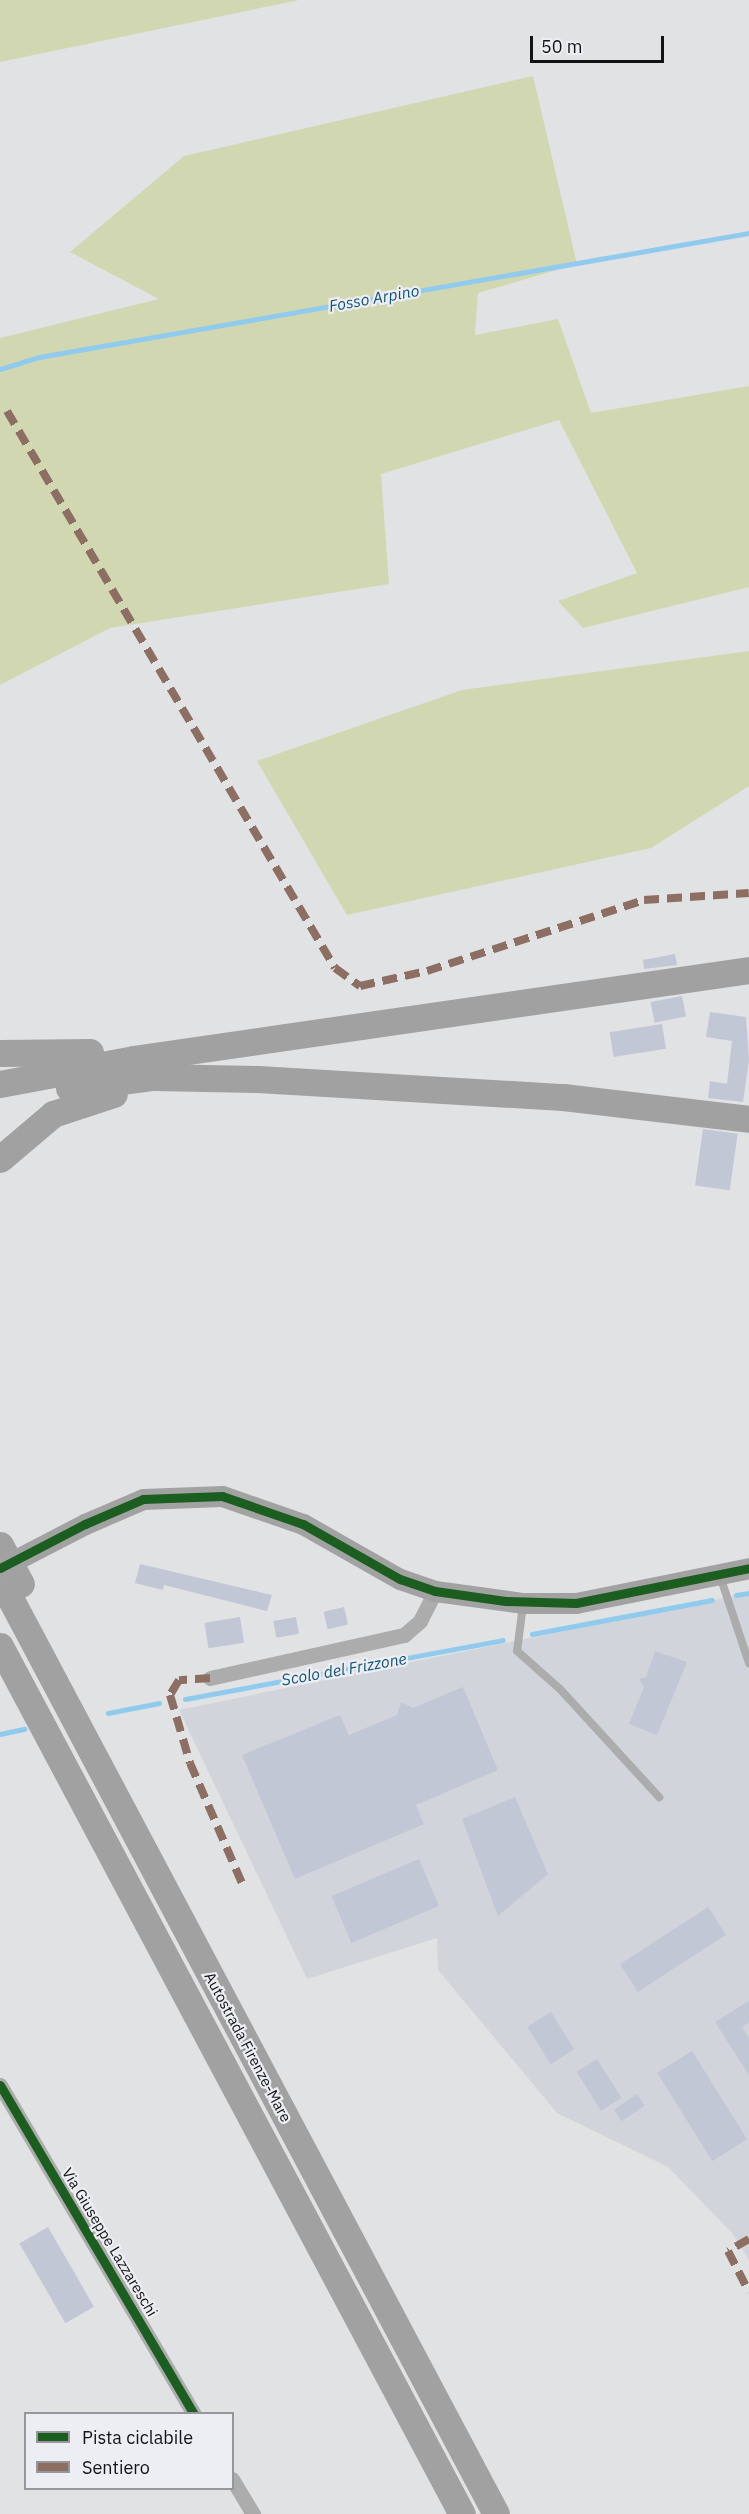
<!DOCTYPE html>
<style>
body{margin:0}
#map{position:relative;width:749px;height:2514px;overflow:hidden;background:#e1e2e4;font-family:"IBM Plex Sans",sans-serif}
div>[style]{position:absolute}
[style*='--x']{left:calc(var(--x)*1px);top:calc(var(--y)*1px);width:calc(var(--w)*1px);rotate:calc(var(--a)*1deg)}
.built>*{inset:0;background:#d1d4db}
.green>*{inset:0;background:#d1d8b1}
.stream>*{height:5px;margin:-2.5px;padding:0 2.5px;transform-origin:2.5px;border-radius:2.5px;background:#90cbee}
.building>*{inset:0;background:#c2c7d6;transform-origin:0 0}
.lane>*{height:8px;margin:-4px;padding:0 4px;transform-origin:4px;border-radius:4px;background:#adacad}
.street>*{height:15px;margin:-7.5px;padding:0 7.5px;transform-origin:7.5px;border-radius:7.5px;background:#adacad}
.secondary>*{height:21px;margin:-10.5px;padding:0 10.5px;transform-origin:10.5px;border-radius:10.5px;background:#a3a2a3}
.highway>*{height:27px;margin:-13.5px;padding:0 13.5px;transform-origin:13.5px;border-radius:13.5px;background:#a1a1a1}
.secondary-bridge>*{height:21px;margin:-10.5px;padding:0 10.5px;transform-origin:10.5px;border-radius:10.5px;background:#a3a2a3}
.quiet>*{height:8px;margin-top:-4px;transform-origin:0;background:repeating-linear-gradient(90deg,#8d6e63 0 15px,transparent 0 23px)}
.cycleway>*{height:9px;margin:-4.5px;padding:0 4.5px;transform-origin:4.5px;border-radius:4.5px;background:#1b5e20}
span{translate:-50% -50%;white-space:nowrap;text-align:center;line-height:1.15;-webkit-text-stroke:4.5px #edeef3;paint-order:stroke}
.street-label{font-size:15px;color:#131415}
.water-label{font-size:16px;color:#125475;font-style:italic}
.legend{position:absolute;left:24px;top:2412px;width:210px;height:78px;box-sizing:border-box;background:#edeef3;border:2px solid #96979a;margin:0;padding:8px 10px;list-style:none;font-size:18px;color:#131415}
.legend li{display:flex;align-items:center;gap:12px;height:30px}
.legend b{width:30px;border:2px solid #96979a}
.scale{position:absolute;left:530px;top:36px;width:134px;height:27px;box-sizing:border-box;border:3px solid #131415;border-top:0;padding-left:8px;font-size:18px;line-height:21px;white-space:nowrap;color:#131415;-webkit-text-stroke:4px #edeef3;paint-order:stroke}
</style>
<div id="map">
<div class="built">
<div style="clip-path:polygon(749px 1593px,749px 2260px,733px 2234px,668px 2167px,557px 2113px,438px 1970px,437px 1938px,307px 1979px,179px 1710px)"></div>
</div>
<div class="green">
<div style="clip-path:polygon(0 0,299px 0,0 62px)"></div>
<div style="clip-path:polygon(533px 76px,577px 264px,478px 293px,475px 335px,558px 319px,591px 413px,749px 386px,749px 587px,583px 628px,558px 601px,637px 573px,559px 420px,381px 474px,389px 584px,110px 628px,0 685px,0 338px,159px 299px,70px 252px,184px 156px)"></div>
<div style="clip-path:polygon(749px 651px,749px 786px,651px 848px,347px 915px,257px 761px,462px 690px)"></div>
</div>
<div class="stream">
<div style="--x:0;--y:369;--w:41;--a:-17.1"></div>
<div style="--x:39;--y:357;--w:721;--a:-9.91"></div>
<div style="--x:736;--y:1595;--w:13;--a:-9"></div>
<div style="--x:532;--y:1634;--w:183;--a:-10.7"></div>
<div style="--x:185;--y:1699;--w:323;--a:-10.5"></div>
<div style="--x:108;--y:1713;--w:52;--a:-11.1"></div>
<div style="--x:0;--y:1734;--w:25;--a:-12"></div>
</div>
<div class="building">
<div style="clip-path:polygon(675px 954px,677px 965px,644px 969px,643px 960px)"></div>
<div style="left:682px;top:996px;width:21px;height:32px;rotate:79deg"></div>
<div style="clip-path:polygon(710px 1012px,746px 1017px,749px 1060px,743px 1102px,708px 1098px,710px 1081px,727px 1084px,732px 1041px,706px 1037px)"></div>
<div style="left:662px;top:1024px;width:25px;height:53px;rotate:81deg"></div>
<div style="left:703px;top:1129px;width:35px;height:57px;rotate:8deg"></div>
<div style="clip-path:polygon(140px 1564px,272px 1595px,267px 1611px,164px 1585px,163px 1590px,135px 1583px)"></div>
<div style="left:344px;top:1607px;width:18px;height:21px;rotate:77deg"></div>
<div style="left:240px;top:1617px;width:26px;height:36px;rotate:81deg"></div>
<div style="left:296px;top:1617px;width:17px;height:23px;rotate:80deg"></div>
<div style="clip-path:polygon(655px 1651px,687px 1662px,657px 1735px,629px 1724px,644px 1687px,639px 1679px,646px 1677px)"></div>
<div style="clip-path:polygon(463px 1687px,498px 1770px,416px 1805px,424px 1824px,295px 1879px,242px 1755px,340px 1715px,349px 1735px,397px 1715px,401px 1702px,413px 1708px)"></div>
<div style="clip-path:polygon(515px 1797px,548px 1874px,498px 1916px,462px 1819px)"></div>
<div style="left:419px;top:1859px;width:51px;height:95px;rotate:67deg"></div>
<div style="left:708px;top:1907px;width:33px;height:105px;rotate:57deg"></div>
<div style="clip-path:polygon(749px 2001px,749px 2022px,742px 2027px,749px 2038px,749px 2075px,715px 2022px)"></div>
<div style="left:551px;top:2012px;width:44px;height:28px;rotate:58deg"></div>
<div style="left:692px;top:2051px;width:104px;height:41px;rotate:58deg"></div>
<div style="left:597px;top:2059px;width:46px;height:24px;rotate:58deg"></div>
<div style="left:637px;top:2094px;width:14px;height:28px;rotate:56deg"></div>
<div style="left:48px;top:2227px;width:92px;height:33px;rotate:60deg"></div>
</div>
<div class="lane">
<div style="--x:720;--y:1576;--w:92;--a:71.6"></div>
<div style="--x:523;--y:1605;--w:46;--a:97.4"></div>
<div style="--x:517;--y:1651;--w:57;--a:41.5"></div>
<div style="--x:560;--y:1689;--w:147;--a:47.5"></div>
</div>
<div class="street">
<div style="--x:210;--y:1678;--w:199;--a:-12.5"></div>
<div style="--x:404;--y:1635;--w:21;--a:-41"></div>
<div style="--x:420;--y:1621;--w:34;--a:-63"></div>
<div style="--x:0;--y:2085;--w:382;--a:59.5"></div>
<div style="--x:232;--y:2479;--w:41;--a:59"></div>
</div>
<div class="secondary">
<div style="--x:85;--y:1524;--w:63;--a:-23.3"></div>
<div style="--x:143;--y:1499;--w:79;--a:-2.2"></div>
<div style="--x:222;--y:1496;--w:86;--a:19.1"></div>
<div style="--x:303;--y:1524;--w:112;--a:29.6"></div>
<div style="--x:400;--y:1579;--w:37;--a:19"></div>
<div style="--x:435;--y:1591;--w:89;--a:7.8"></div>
<div style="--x:523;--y:1603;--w:53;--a:0"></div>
<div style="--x:576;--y:1603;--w:177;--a:-11.4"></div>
</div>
<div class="highway">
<div style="--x:0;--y:1053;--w:90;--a:-0.6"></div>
<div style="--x:0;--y:1084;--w:135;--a:-10.6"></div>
<div style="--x:133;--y:1059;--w:622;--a:-8.22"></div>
<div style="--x:69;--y:1088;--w:85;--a:-7.5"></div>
<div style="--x:153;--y:1077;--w:105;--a:1.1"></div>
<div style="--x:258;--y:1079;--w:306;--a:3.4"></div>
<div style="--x:563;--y:1097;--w:187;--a:6.7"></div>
<div style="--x:0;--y:1159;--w:70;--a:-40.3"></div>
<div style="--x:53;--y:1114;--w:64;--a:-18.2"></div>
<div style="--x:0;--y:1545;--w:44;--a:61.7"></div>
<div style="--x:0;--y:1579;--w:1058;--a:62.05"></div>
<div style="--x:0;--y:1646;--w:983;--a:61.98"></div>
</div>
<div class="secondary-bridge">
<div style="--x:0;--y:1568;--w:96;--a:-27.4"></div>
</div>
<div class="quiet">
<div style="--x:7;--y:411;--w:646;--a:59.51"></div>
<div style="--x:335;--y:968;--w:31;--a:36"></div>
<div style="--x:360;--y:986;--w:69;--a:-12.6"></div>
<div style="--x:427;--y:971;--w:228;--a:-18.1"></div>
<div style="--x:644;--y:900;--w:105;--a:-3.8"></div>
<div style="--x:210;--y:1678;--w:31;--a:176"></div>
<div style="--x:179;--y:1680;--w:17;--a:121"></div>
<div style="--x:170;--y:1695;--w:71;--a:73.6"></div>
<div style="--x:190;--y:1763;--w:136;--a:66.6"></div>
<div style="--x:749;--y:2239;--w:24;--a:150"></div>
<div style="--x:728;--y:2251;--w:46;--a:62.9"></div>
</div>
<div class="cycleway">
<div style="--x:0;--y:1568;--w:96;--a:-27.4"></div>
<div style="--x:85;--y:1524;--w:63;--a:-23.3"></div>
<div style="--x:143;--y:1499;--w:79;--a:-2.2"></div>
<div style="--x:222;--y:1496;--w:86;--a:19.1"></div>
<div style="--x:303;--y:1524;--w:112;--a:29.6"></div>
<div style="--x:400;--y:1579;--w:37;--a:19"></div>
<div style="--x:435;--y:1591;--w:71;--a:8.1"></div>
<div style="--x:505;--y:1601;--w:71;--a:1.6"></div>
<div style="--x:576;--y:1603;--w:177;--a:-11.4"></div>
<div style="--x:0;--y:2085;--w:382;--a:59.5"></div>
</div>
<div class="street-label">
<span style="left:248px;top:2047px;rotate:62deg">Autostrada Firenze-Mare</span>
<span style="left:110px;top:2242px;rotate:59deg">Via Giuseppe Lazzareschi</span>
</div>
<div class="water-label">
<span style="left:374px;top:298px;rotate:-10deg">Fosso Arpino</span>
<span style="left:344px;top:1669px;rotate:-10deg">Scolo del Frizzone</span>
</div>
<ul class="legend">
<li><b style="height:8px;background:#1b5e20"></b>Pista ciclabile</li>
<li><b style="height:8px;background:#8d6e63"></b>Sentiero</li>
</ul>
<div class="scale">50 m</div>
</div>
